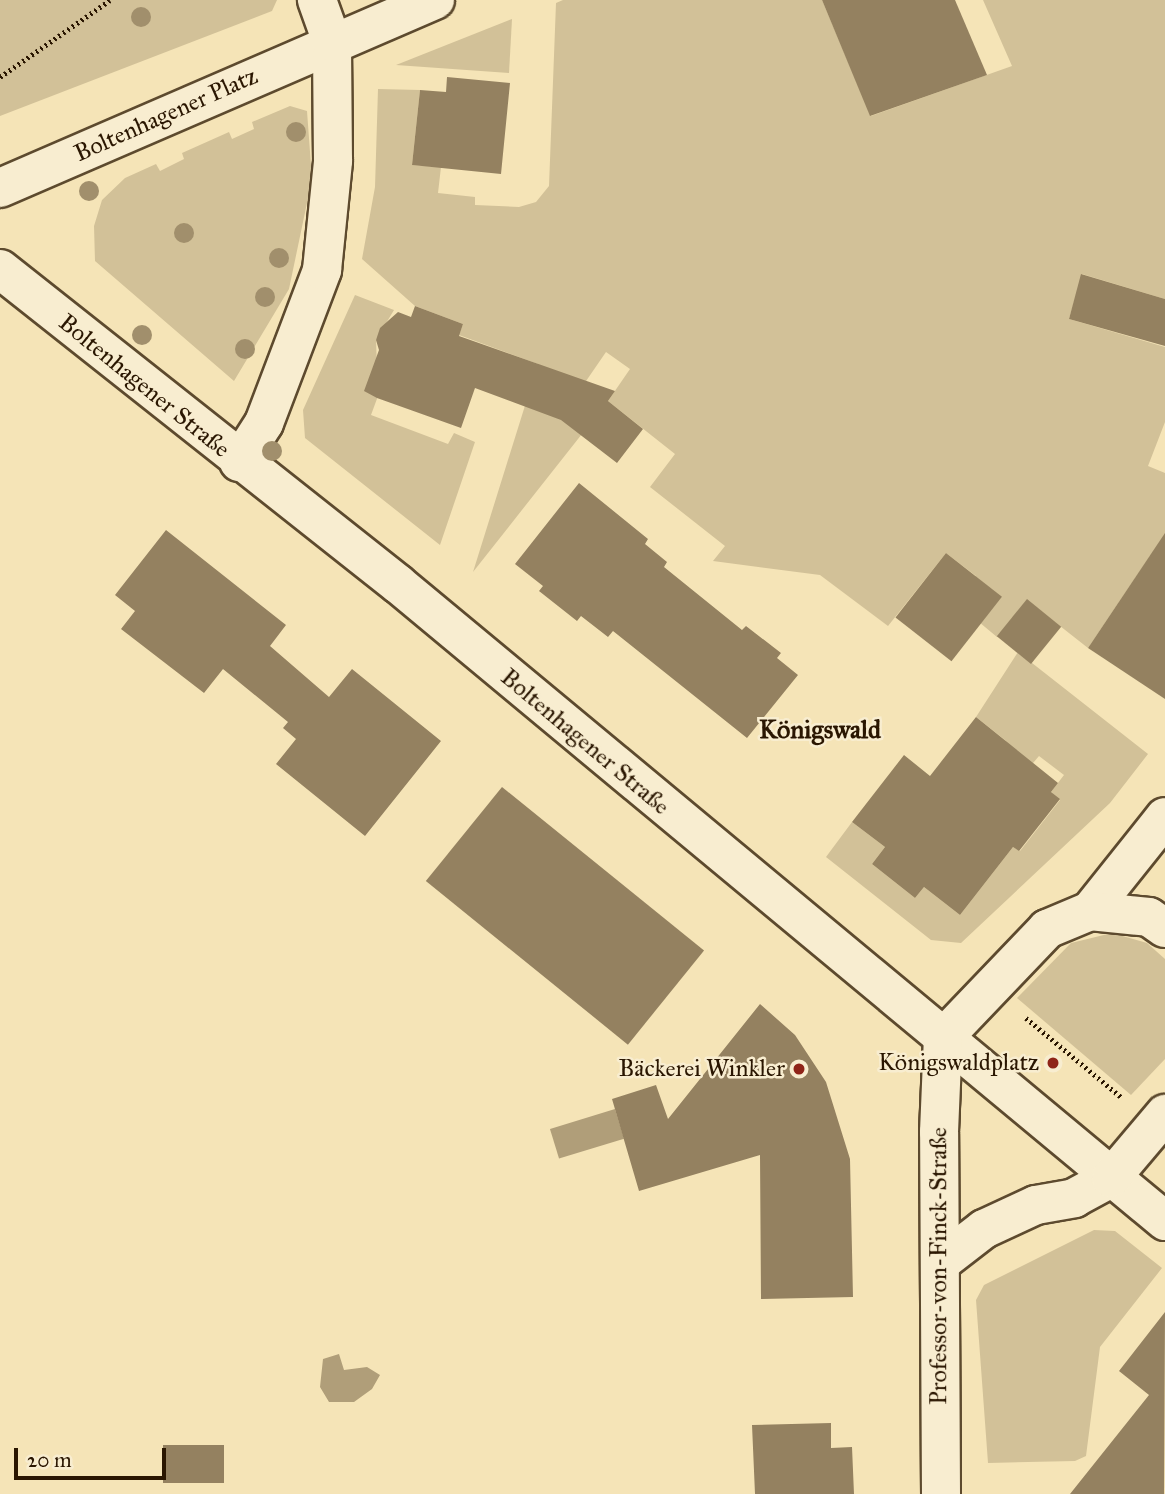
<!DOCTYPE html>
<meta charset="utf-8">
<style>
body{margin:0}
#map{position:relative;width:1165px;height:1494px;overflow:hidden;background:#f5e4b7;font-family:"IM FELL Great Primer",serif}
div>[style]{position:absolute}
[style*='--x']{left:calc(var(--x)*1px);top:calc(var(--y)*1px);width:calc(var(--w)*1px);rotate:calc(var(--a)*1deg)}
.green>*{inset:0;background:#d2c198}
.water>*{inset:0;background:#b09e79;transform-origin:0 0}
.building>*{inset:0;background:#948160;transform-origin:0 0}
.path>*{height:4.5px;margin-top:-2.25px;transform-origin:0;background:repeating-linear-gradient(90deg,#2a1601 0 2px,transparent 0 5.5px)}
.roads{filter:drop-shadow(2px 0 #5d4a2e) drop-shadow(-2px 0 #5d4a2e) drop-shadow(0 2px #5d4a2e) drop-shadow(0 -2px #5d4a2e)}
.minor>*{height:38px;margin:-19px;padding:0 19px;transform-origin:19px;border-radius:19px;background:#f8edd0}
.trees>*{width:20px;height:20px;margin:-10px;border-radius:50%;background:#a18f6c}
.dots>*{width:19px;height:19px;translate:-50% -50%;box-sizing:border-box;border:4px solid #f8edd0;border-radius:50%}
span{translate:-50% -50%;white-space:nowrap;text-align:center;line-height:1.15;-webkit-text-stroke:5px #f8edd0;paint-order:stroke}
.street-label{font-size:24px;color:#2a1601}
.poi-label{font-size:24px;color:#2a1601}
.right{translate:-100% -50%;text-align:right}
.neighbourhood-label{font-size:26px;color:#2a1601;font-weight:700}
.scale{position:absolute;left:14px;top:1448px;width:152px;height:32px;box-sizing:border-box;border:4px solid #2a1601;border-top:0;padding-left:9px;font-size:21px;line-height:24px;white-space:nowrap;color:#2a1601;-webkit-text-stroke:5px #f8edd0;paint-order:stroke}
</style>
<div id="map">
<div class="green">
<div style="clip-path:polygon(0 0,277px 0,272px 11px,0 116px)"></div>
<div style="clip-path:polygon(evenodd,563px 0,822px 0,871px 116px,1012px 66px,983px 0,1165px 0,1165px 299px,1082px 274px,1069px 319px,1165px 347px,1165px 422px,1148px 466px,1165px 473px,1165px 566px,1150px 556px,1088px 648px,1027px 600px,997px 637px,955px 602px,976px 576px,946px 553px,888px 626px,820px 575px,713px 561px,725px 546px,650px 487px,675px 454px,608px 401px,473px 572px,538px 364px,459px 335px,463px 324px,415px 306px,362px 259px,375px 187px,378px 89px,420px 90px,412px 165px,441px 167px,438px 193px,475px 197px,475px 205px,519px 207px,536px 202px,549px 186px,556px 3px,563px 0,606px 352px,630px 369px,608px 401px,584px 384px,606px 352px)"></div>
<div style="clip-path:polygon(512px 19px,509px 73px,396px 65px)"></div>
<div style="clip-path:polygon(290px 106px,307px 111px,312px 179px,289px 289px,234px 381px,95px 261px,94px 226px,102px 200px,125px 178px,156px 164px,160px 171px,184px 159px,182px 153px,229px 132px,232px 139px,254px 129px,252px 122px)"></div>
<div style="clip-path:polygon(355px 295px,394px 310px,376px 340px,378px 396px,371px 415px,448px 444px,454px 433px,475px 442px,440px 545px,305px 438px,303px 410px)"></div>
<div style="clip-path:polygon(1018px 652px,1148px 754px,1110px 803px,961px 943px,931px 940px,826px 857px,852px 822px,885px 847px,872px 864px,915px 898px,924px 887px,960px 915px,1013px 847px,1020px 851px,1060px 800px,1051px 792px,1064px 775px,1039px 756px,1028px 769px,1005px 740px,976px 717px)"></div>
<div style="clip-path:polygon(1112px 933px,1147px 943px,1165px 959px,1165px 1059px,1131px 1095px,1017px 998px,1071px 943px)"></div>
<div style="clip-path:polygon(1094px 1230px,1115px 1231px,1162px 1268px,1100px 1347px,1086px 1456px,1075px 1461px,988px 1463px,976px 1300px,984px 1285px)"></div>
</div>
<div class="water">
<div style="left:615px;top:1109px;width:31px;height:68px;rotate:73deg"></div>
<div style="clip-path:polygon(339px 1354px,344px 1370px,367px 1367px,380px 1375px,372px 1389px,354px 1402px,329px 1402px,320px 1387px,323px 1359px)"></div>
</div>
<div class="building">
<div style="clip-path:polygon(822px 0,955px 0,987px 75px,870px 116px)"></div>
<div style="clip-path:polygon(447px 77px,510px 83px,501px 174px,412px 165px,420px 90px,446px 92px)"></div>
<div style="clip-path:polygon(1081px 274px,1165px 299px,1165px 346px,1069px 319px)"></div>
<div style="clip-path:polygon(415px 306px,463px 324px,459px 336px,615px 391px,608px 401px,643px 429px,617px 463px,561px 420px,475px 388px,461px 428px,377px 398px,364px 391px,379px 350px,376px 340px,380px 328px,398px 312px,411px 317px)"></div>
<div style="clip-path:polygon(579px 483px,648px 539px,645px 544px,667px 562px,664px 567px,742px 630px,746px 626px,781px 653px,777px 658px,798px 675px,747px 738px,613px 631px,608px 637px,581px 616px,577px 621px,539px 591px,543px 586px,515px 564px)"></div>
<div style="clip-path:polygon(166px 530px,286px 625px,270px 646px,329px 697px,352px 669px,441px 741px,365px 836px,276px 764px,296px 739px,283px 728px,288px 722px,223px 669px,204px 693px,121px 629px,135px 611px,115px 595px)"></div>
<div style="clip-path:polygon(1165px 533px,1165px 699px,1088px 648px)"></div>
<div style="left:946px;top:553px;width:71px;height:82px;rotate:38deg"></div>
<div style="left:1027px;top:599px;width:44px;height:48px;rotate:39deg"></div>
<div style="clip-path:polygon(976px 717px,1058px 783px,1051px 792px,1060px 799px,1019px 851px,1013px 847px,960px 915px,924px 887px,915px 898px,872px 864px,885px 847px,852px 822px,904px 755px,930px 776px)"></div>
<div style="left:502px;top:787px;width:260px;height:121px;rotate:39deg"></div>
<div style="clip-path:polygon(760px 1004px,795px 1035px,826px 1082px,850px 1159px,853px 1297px,761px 1299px,760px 1155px,639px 1191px,612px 1099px,656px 1085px,668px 1119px)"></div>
<div style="clip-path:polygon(1165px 1312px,1164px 1494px,1070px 1494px,1149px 1395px,1119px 1371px)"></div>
<div style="clip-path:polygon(831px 1423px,831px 1448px,852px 1447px,854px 1494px,755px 1494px,752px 1425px)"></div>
<div style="left:163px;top:1445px;width:61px;height:38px"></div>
</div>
<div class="path">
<div style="--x:0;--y:77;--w:134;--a:-35"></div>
<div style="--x:1026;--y:1018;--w:124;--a:39.7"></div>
</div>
<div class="roads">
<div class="minor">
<div style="--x:0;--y:188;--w:474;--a:-23.4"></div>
<div style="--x:0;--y:269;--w:508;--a:38.36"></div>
<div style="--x:398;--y:584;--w:997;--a:39.71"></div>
<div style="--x:239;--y:462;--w:46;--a:-57.3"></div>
<div style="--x:264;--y:423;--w:164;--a:-69.2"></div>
<div style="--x:322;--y:270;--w:110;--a:-84.2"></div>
<div style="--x:333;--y:161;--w:119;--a:-90.5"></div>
<div style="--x:332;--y:42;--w:45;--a:-109.7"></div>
<div style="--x:1090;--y:911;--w:120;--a:-51.4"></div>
<div style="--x:943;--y:1038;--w:151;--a:-46.3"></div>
<div style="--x:1047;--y:929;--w:47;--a:-22.7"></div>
<div style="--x:1090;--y:911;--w:59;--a:5.8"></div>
<div style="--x:1149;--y:917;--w:19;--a:35"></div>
<div style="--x:940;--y:1263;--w:56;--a:-37.7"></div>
<div style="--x:984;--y:1229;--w:57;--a:-24.8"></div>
<div style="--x:1036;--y:1205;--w:39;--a:-10"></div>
<div style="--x:1074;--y:1198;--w:42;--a:-28.4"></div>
<div style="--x:1111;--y:1178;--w:84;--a:-49.8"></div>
<div style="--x:941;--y:1494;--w:362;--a:-90.3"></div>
<div style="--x:939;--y:1132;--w:94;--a:-87.6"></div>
</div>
</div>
<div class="trees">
<div style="left:141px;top:17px"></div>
<div style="left:296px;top:132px"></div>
<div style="left:89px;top:191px"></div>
<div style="left:184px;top:233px"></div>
<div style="left:279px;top:258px"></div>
<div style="left:265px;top:297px"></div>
<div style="left:142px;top:335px"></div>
<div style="left:245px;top:349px"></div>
<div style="left:272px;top:451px"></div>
</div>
<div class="dots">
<div style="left:1053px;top:1063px;background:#8f2418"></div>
<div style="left:799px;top:1069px;background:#8f2418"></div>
</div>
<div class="street-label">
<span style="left:166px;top:115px;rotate:-24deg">Boltenhagener Platz</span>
<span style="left:144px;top:386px;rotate:39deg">Boltenhagener Straße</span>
<span style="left:585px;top:742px;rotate:40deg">Boltenhagener Straße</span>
<span style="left:939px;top:1266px;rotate:-90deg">Professor-von-Finck-Straße</span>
</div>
<div class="poi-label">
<span class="right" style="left:1039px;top:1063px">Königswaldplatz</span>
<span class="right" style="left:785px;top:1069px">Bäckerei Winkler</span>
</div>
<div class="neighbourhood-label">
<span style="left:820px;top:730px">Königswald</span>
</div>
<div class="scale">20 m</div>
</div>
